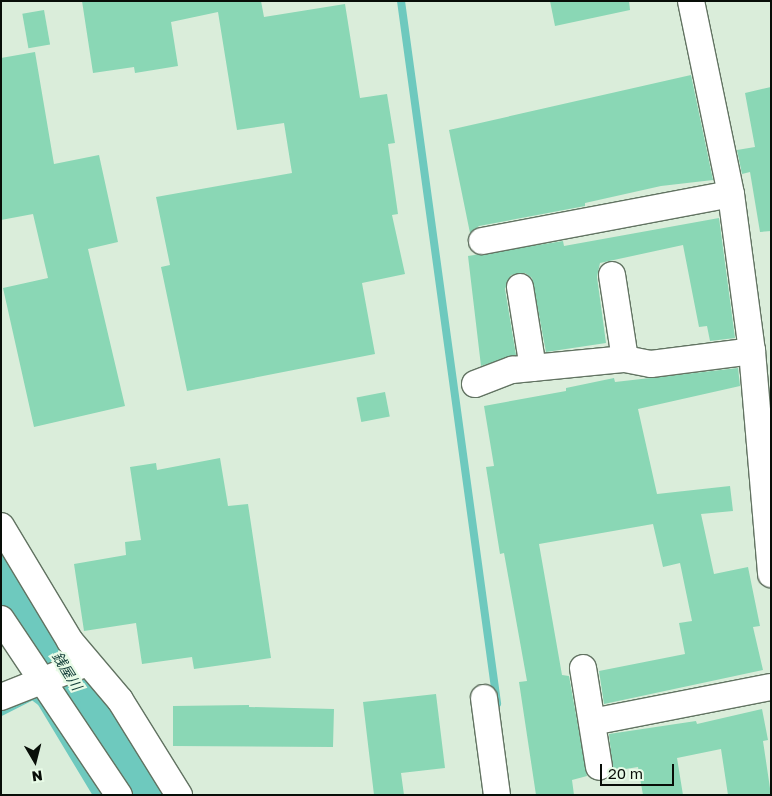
<!DOCTYPE html>
<meta charset="utf-8">
<style>
body{margin:0}
#map{position:relative;width:772px;height:796px;overflow:hidden;background:#daedda;font-family:"Golos Text","Noto Sans JP",sans-serif}
div>[style]{position:absolute}
[style*='--x']{left:calc(var(--x)*1px);top:calc(var(--y)*1px);width:calc(var(--w)*1px);rotate:calc(var(--a)*1deg)}
.stream>*{height:8px;margin:-4px;padding:0 4px;transform-origin:4px;border-radius:4px;background:#6ec9be}
.river>*{height:44px;margin:-22px;padding:0 22px;transform-origin:22px;border-radius:22px;background:#6ec9be}
.building>*{inset:0;background:#8ad7b5;transform-origin:0 0}
.roads{filter:drop-shadow(1px 0 #627362) drop-shadow(-1px 0 #627362) drop-shadow(0 1px #627362) drop-shadow(0 -1px #627362)}
.minor>*{height:26px;margin:-13px;padding:0 13px;transform-origin:13px;border-radius:13px;background:#fff}
span{translate:-50% -50%;white-space:nowrap;text-align:center;line-height:1.15;-webkit-text-stroke:4.5px #e8fbe7;paint-order:stroke}
.water-label{font-size:14px;color:#143f3a;font-style:italic}
.frame{position:absolute;inset:0;border:2px solid #080e08;pointer-events:none}
.north{position:absolute;left:10px;top:736px;width:50px;height:50px;-webkit-text-stroke:4px #e8fbe7;paint-order:stroke;rotate:172deg;font-size:14px;font-weight:700;line-height:20px;text-align:center;color:#080e08}
.north::after{content:'';display:block;margin:auto;width:18px;height:22px;background:#080e08;clip-path:polygon(50% 0,100% 100%,50% 72%,0 100%)}
.scale{position:absolute;left:600px;top:764px;width:74px;height:22px;box-sizing:border-box;border:2px solid #080e08;border-top:0;padding-left:6px;font-size:15px;line-height:18px;white-space:nowrap;color:#080e08;-webkit-text-stroke:4px #e8fbe7;paint-order:stroke}
</style>
<div id="map">
<div class="stream">
<div style="--x:401;--y:1;--w:709;--a:82.21"></div>
<div style="--x:1;--y:712;--w:36;--a:-27"></div>
<div style="--x:33;--y:696;--w:10;--a:37"></div>
<div style="--x:41;--y:702;--w:109;--a:58.9"></div>
</div>
<div class="river">
<div style="--x:1;--y:566;--w:151;--a:57.7"></div>
<div style="--x:82;--y:694;--w:23;--a:29"></div>
<div style="--x:102;--y:705;--w:103;--a:60.5"></div>
</div>
<div class="building">
<div style="clip-path:polygon(82px 1px,261px 1px,264px 17px,345px 4px,360px 98px,387px 94px,395px 143px,388px 144px,398px 214px,392px 215px,405px 274px,362px 283px,375px 354px,187px 391px,161px 267px,170px 265px,156px 197px,292px 173px,284px 123px,237px 130px,218px 12px,171px 22px,178px 66px,135px 73px,134px 67px,93px 73px)"></div>
<div style="clip-path:polygon(550px 1px,629px 1px,630px 10px,555px 26px)"></div>
<div style="left:44px;top:10px;width:35px;height:22px;rotate:80deg"></div>
<div style="clip-path:polygon(35px 52px,54px 164px,99px 155px,118px 242px,88px 249px,125px 406px,34px 427px,3px 288px,48px 278px,33px 214px,1px 220px,1px 58px)"></div>
<div style="clip-path:polygon(691px 75px,713px 180px,661px 186px,585px 203px,585px 206px,479px 226px,470px 233px,449px 130px)"></div>
<div style="clip-path:polygon(771px 87px,771px 231px,760px 232px,750px 172px,742px 174px,737px 150px,755px 147px,745px 93px)"></div>
<div style="clip-path:polygon(719px 218px,735px 338px,710px 341px,707px 326px,699px 327px,683px 245px,600px 263px,597px 277px,606px 343px,546px 352px,532px 278px,525px 273px,511px 275px,505px 289px,516px 355px,481px 366px,468px 256px,563px 241px,564px 246px)"></div>
<div style="clip-path:polygon(738px 368px,740px 386px,638px 409px,657px 494px,730px 486px,733px 511px,701px 514px,714px 574px,748px 567px,760px 626px,753px 627px,763px 670px,604px 704px,599px 671px,685px 654px,679px 623px,692px 621px,680px 563px,663px 567px,653px 524px,539px 544px,562px 675px,569px 676px,587px 776px,572px 780px,574px 795px,536px 795px,519px 682px,527px 681px,504px 553px,500px 554px,486px 467px,494px 466px,484px 406px,566px 391px,566px 388px,614px 378px,615px 382px)"></div>
<div style="left:385px;top:392px;width:25px;height:29px;rotate:79deg"></div>
<div style="clip-path:polygon(220px 458px,228px 506px,248px 504px,271px 658px,194px 669px,192px 657px,142px 664px,136px 623px,84px 631px,74px 564px,126px 555px,125px 542px,141px 540px,130px 467px,156px 463px,157px 470px)"></div>
<div style="clip-path:polygon(436px 694px,445px 768px,401px 773px,404px 795px,374px 795px,363px 702px)"></div>
<div style="clip-path:polygon(249px 705px,249px 707px,334px 709px,333px 747px,173px 746px,173px 706px)"></div>
<div style="clip-path:polygon(762px 709px,768px 740px,763px 741px,771px 795px,728px 795px,721px 749px,677px 758px,683px 795px,643px 795px,638px 767px,613px 771px,609px 734px,696px 721px,697px 724px)"></div>
</div>
<div class="roads">
<div class="minor">
<div style="--x:691;--y:1;--w:197;--a:78.3"></div>
<div style="--x:731;--y:194;--w:158;--a:82.4"></div>
<div style="--x:752;--y:351;--w:224;--a:85.1"></div>
<div style="--x:482;--y:241;--w:253;--a:-10.7"></div>
<div style="--x:612;--y:275;--w:85;--a:81.2"></div>
<div style="--x:520;--y:287;--w:82;--a:80.9"></div>
<div style="--x:475;--y:384;--w:40;--a:-21"></div>
<div style="--x:512;--y:370;--w:114;--a:-5.6"></div>
<div style="--x:625;--y:359;--w:26;--a:11"></div>
<div style="--x:651;--y:364;--w:102;--a:-7.3"></div>
<div style="--x:1;--y:526;--w:134;--a:59"></div>
<div style="--x:70;--y:641;--w:77;--a:49.7"></div>
<div style="--x:120;--y:700;--w:112;--a:58.2"></div>
<div style="--x:1;--y:619;--w:212;--a:56.2"></div>
<div style="--x:583;--y:668;--w:100;--a:80.8"></div>
<div style="--x:1;--y:697;--w:92;--a:-21.6"></div>
<div style="--x:484;--y:698;--w:98;--a:82.4"></div>
<div style="--x:592;--y:722;--w:182;--a:-11.1"></div>
</div>
</div>
<div class="water-label">
<span style="left:67px;top:671px;rotate:58deg">銭屋川</span>
</div>
<div class="frame"></div>
<div class="north">N</div>
<div class="scale">20 m</div>
</div>
